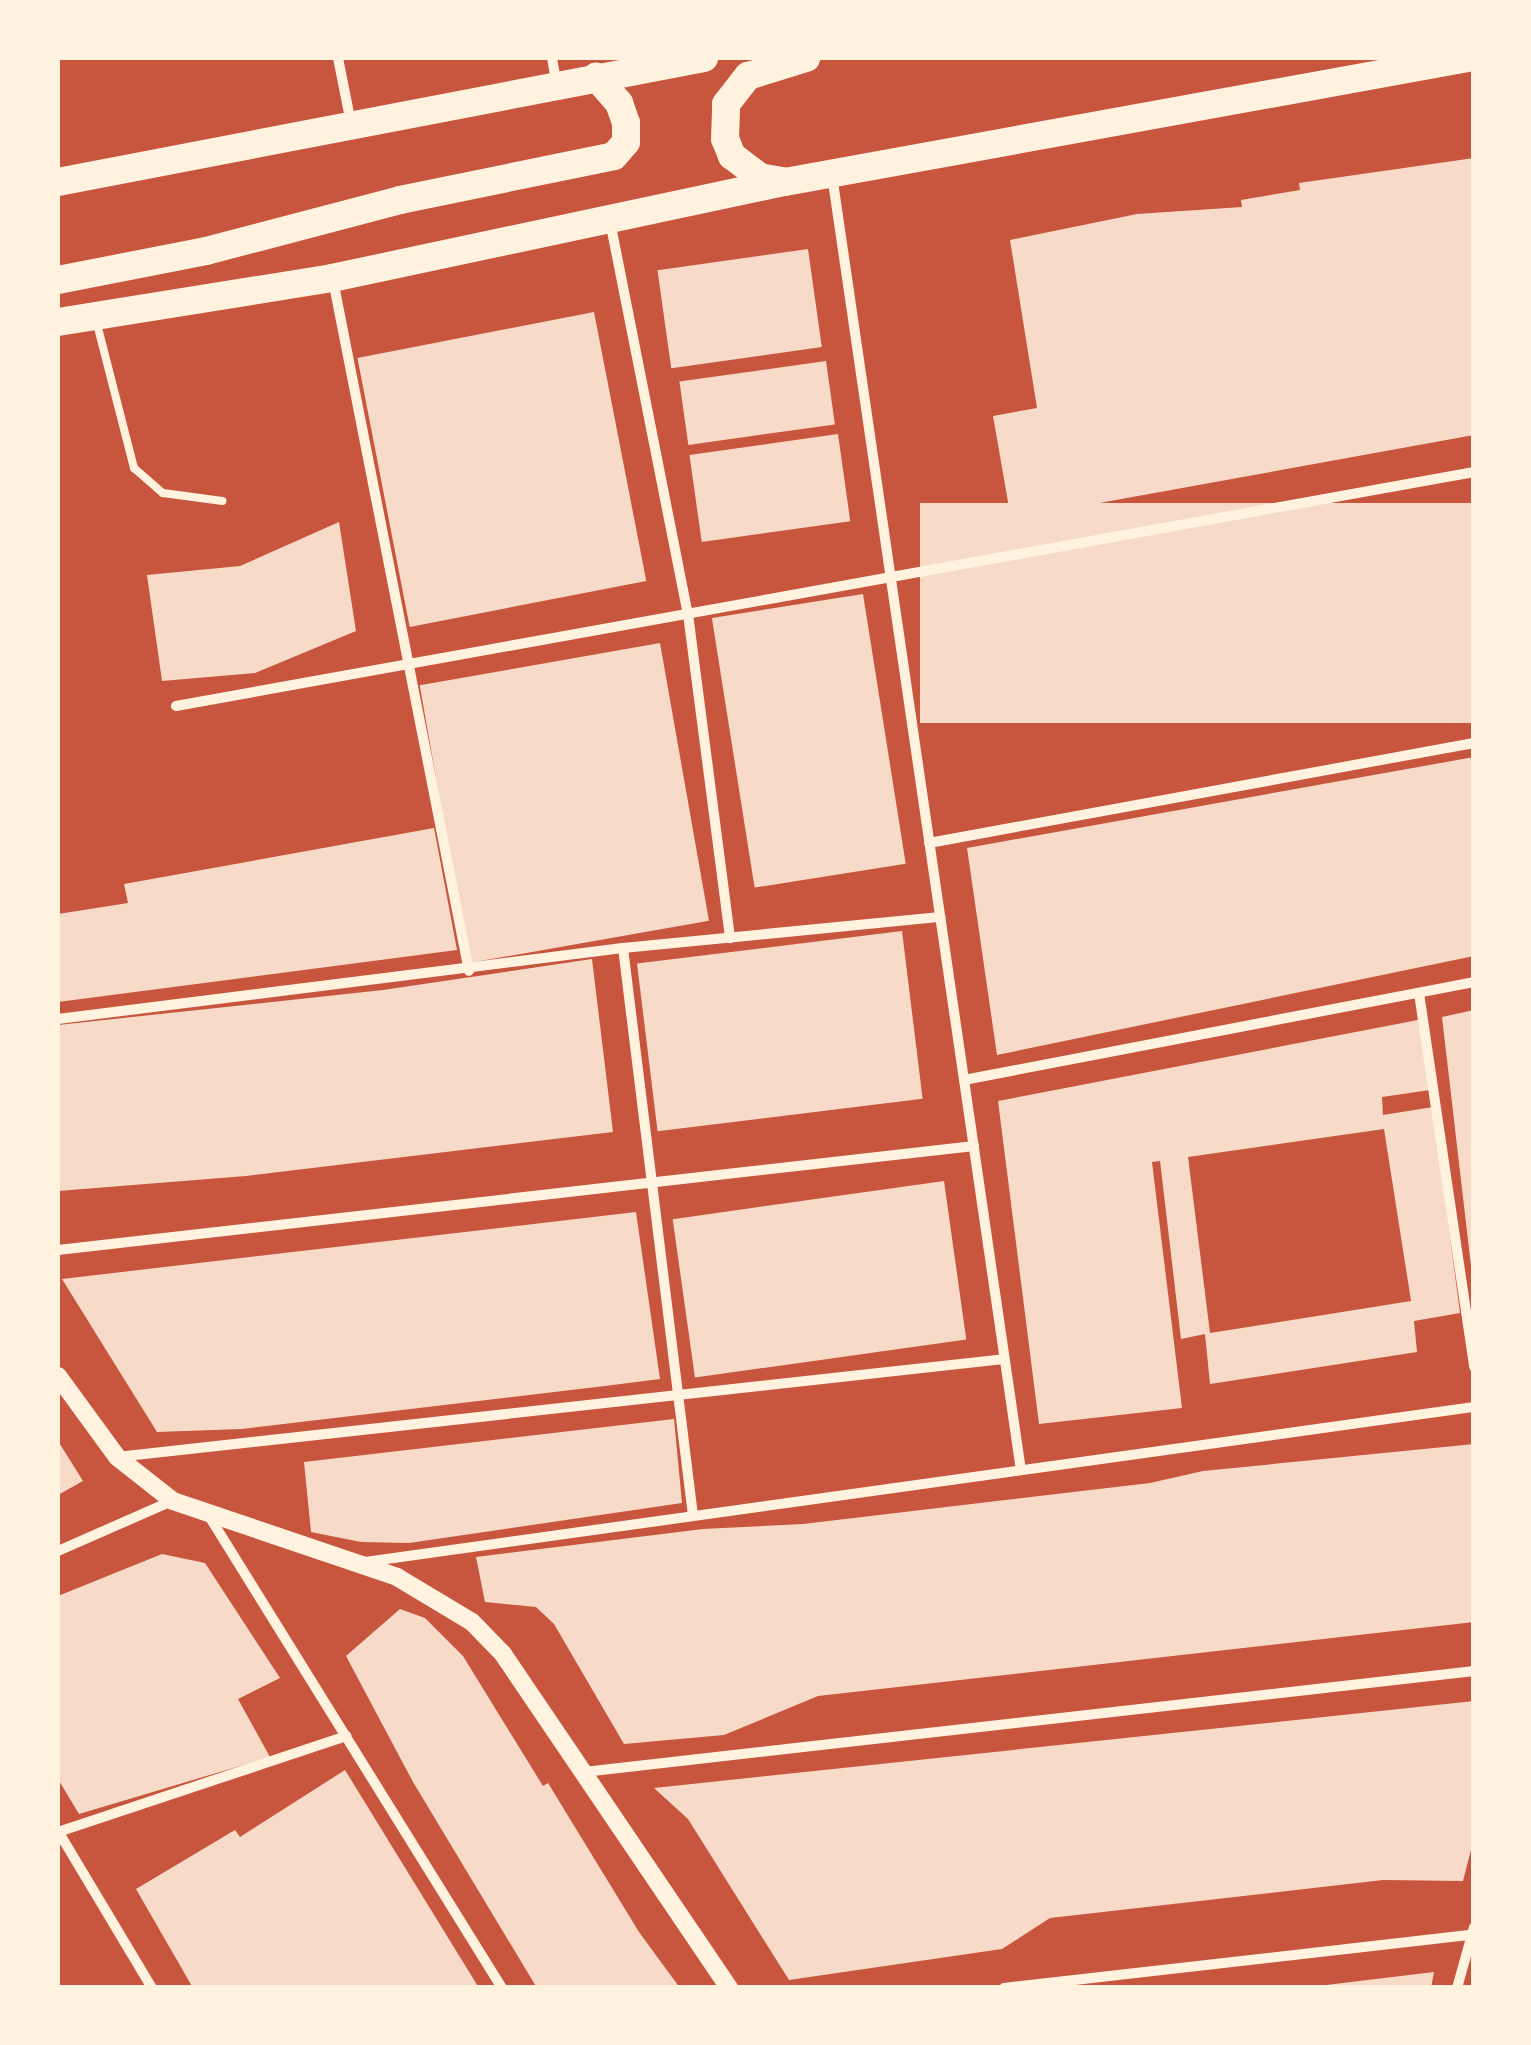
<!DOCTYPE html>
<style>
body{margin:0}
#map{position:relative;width:1531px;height:2045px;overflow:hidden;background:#c8553d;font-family:"Source Sans 3",sans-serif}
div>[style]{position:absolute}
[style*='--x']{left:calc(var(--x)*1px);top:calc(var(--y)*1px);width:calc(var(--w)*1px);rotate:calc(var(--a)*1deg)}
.building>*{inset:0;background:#f7dbc8;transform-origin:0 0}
.service>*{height:8px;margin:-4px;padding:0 4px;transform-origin:4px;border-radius:4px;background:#fff3e0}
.minor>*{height:10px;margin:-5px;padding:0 5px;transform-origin:5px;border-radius:5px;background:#fff3e0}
.tertiary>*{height:18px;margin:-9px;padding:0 9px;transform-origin:9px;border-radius:9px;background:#fff3e0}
.trunk>*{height:28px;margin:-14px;padding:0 14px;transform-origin:14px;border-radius:14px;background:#fff3e0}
span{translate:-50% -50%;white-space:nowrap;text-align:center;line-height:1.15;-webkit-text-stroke:10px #fff3e0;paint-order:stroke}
.frame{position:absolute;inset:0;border:60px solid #fff3e0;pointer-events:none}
</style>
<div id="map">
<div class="building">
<div style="clip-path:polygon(1474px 158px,1474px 435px,1011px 519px,993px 416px,1037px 408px,1010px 240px,1137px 214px,1242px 207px,1241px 200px,1300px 190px,1299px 183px)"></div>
<div style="left:808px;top:249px;width:99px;height:152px;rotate:82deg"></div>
<div style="left:594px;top:312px;width:274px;height:241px;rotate:79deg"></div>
<div style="left:826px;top:361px;width:64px;height:148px;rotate:82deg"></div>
<div style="left:838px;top:434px;width:88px;height:150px;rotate:82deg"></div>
<div style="left:1474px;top:503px;width:220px;height:554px;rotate:90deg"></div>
<div style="clip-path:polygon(339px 522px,356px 631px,255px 673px,162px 681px,147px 575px,240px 566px)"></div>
<div style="left:863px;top:594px;width:273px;height:153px;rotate:81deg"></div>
<div style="left:660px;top:643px;width:282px;height:244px;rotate:80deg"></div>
<div style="clip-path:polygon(1474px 757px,1474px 956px,997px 1055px,967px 848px)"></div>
<div style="clip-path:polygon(434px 828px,457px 950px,58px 1002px,58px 914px,128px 903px,124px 884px)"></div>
<div style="left:902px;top:931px;width:169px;height:267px;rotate:83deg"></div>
<div style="clip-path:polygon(592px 959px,613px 1132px,246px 1176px,58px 1191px,58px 1025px,383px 990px)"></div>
<div style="clip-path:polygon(1474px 1010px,1474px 1265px,1471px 1266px,1442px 1017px)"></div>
<div style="clip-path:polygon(evenodd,1423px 1019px,1430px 1090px,1382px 1097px,1383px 1115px,1433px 1107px,1460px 1313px,1414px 1321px,1417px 1352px,1210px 1384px,1205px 1334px,1181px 1339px,1160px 1161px,1152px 1162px,1182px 1408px,1039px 1424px,998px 1101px,1423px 1019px,1384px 1129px,1411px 1301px,1210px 1333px,1188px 1157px,1384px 1129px)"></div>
<div style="left:944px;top:1181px;width:160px;height:274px;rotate:82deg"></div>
<div style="clip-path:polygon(636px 1212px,660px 1379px,605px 1386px,242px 1429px,157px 1432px,62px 1279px)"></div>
<div style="clip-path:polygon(674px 1419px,682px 1503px,409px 1543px,361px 1542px,311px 1532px,304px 1462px)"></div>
<div style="clip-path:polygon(58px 1441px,83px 1481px,58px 1495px)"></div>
<div style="clip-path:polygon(1474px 1444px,1474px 1622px,818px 1696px,724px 1735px,624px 1744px,554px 1624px,536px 1607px,485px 1602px,476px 1557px,703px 1529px,803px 1524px,1150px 1483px,1203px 1471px)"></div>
<div style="clip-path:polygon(162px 1554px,205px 1563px,280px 1678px,238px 1699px,270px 1757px,79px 1814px,58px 1779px,58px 1596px)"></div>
<div style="clip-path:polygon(400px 1609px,425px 1618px,463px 1656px,543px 1786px,548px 1783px,639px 1932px,680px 1988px,537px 1988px,413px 1782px,346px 1656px)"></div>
<div style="clip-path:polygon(1474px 1701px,1474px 1838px,1463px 1881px,1383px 1880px,1050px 1918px,1002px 1949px,789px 1980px,688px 1819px,654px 1788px)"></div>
<div style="clip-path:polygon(345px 1770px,479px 1988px,193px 1988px,136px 1889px,235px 1830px,240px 1837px)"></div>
<div style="clip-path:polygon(1434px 1972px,1431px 1988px,1326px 1988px,1326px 1985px)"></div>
</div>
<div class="service">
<div style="--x:96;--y:320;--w:153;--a:75.6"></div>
<div style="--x:134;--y:468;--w:38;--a:41"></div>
<div style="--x:163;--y:493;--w:60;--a:7.7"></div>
</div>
<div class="minor">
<div style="--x:338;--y:58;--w:66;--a:78.7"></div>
<div style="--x:552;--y:58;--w:27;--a:80"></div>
<div style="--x:832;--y:175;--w:1309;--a:81.7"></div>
<div style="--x:610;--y:221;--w:401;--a:78.8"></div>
<div style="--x:688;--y:614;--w:327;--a:82.6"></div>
<div style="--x:333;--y:280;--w:704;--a:78.87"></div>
<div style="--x:176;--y:706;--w:1319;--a:-10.22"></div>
<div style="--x:929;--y:843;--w:554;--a:-10.4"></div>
<div style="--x:623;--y:948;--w:572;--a:82.97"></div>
<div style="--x:1419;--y:993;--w:378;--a:81.6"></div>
<div style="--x:58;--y:1019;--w:569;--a:-7.16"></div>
<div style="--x:623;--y:948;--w:319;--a:-5.6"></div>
<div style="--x:964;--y:1080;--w:519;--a:-10.88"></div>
<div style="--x:58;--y:1250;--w:922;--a:-6.48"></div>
<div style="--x:117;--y:1457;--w:892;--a:-6.3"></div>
<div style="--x:209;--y:1516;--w:556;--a:58.17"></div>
<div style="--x:58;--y:1551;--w:124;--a:-23.7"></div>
<div style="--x:365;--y:1562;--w:1120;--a:-7.96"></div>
<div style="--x:584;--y:1772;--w:896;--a:-6.47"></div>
<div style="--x:58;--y:1831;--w:183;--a:59.1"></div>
<div style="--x:58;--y:1832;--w:304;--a:-18.4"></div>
<div style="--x:1004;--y:1988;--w:470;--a:-6.5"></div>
<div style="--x:1457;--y:1988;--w:63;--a:-74.4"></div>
</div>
<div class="tertiary">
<div style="--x:58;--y:1376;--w:100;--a:53.9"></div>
<div style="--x:117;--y:1457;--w:71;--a:38.2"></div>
<div style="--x:173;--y:1501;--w:237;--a:18.7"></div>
<div style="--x:397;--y:1577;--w:87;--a:31"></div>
<div style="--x:472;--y:1622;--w:45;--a:45.9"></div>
<div style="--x:503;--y:1654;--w:403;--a:55.9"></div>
</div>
<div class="trunk">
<div style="--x:782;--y:181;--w:22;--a:-170"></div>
<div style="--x:760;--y:177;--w:35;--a:-143"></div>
<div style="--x:732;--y:156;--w:18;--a:-112"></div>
<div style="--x:725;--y:139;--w:35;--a:-88"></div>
<div style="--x:726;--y:104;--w:36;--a:-52"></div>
<div style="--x:748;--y:76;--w:61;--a:-17.2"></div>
<div style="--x:58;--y:182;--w:658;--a:-10.87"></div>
<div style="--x:58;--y:280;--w:151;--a:-11.1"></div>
<div style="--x:206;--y:251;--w:201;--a:-14.7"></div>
<div style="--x:400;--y:200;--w:218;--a:-11.6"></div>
<div style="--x:614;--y:156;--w:18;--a:-49"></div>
<div style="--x:626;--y:142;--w:19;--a:-90"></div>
<div style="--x:626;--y:123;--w:21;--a:-109"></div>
<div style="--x:619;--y:103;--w:35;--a:-131"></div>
<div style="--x:58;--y:322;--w:278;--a:-9.1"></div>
<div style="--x:332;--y:278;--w:463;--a:-12"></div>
<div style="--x:785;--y:182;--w:694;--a:-10.29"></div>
</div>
<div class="frame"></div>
</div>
